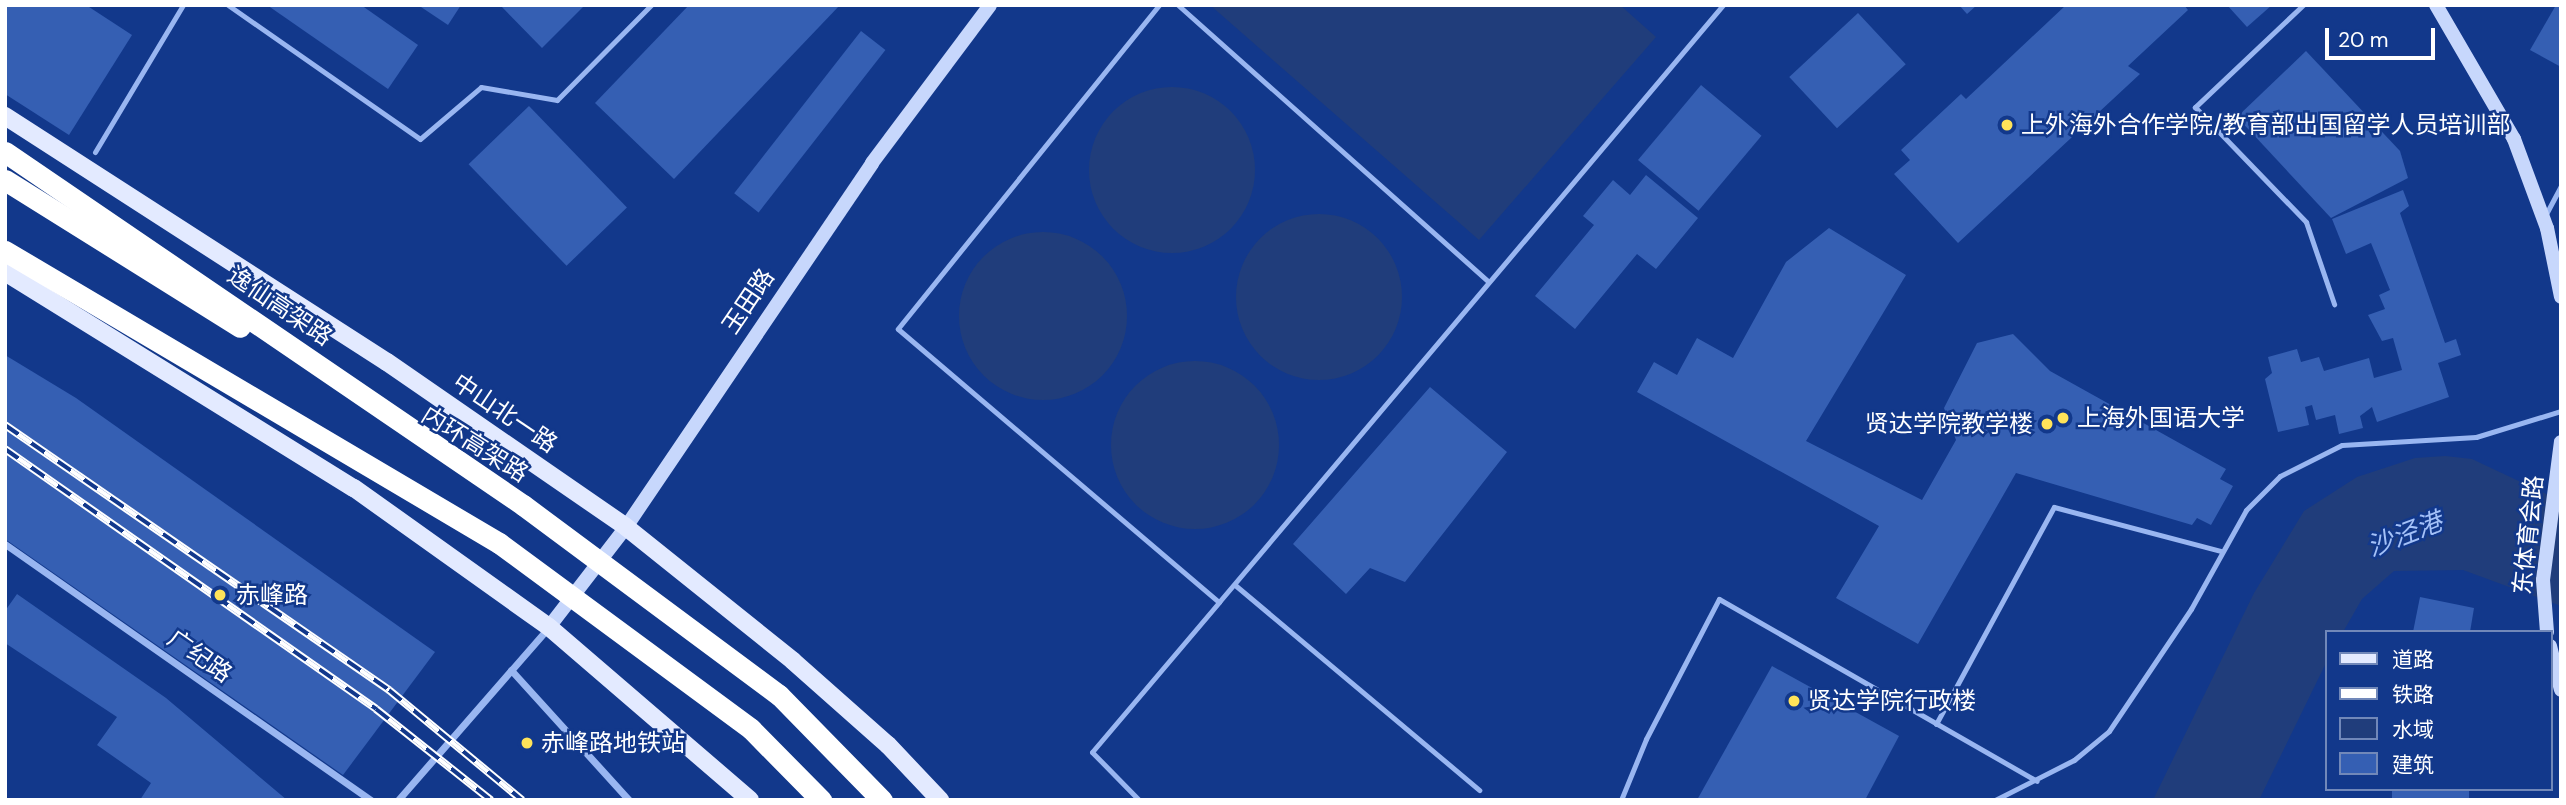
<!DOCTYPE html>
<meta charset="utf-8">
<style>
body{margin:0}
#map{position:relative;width:2566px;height:805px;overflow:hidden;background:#12388b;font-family:"DM Sans","Noto Sans SC",sans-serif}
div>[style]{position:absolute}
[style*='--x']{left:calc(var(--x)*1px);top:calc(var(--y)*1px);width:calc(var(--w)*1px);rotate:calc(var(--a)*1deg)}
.water>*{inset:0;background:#203d7b}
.round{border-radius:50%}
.building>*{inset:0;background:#355fb3;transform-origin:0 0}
.lane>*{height:5px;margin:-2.5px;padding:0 2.5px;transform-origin:2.5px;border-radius:2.5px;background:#99b6f1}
.street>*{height:7px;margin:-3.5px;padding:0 3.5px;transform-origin:3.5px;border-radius:3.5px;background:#99b6f1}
.secondary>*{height:14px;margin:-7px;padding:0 7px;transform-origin:7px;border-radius:7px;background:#c7d7fc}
.primary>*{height:18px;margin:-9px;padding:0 9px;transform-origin:9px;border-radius:9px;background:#e3eaff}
.highway>*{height:21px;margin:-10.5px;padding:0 10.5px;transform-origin:10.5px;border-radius:10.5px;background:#fff}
.rail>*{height:8px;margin-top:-4px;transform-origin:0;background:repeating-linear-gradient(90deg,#12388b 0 16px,#fff 0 32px);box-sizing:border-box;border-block:2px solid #fff}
.highway-bridge>*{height:21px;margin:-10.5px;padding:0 10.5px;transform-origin:10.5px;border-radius:10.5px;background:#fff}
.dots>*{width:19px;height:19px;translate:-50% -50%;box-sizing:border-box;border:4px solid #12388b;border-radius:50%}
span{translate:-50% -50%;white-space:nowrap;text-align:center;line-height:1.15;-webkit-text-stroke:5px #12388b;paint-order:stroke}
.poi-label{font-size:24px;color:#fff}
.left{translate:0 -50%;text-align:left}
.right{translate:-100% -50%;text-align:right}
.street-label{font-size:24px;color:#fff}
.water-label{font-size:26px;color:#a4c1f8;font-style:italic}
.frame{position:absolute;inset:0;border:7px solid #fff;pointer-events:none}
.legend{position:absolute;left:2325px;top:630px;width:228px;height:161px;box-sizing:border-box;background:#12388b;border:2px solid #7188b9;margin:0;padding:9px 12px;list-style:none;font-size:21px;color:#fff}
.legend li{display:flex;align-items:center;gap:14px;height:35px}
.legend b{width:35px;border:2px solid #7188b9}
.scale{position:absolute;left:2325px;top:28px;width:110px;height:32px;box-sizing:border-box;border:4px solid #fff;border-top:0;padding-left:9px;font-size:21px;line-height:24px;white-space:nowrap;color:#fff;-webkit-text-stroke:5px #12388b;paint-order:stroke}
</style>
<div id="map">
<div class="water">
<div style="clip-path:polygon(1210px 5px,1620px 5px,1656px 37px,1479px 240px)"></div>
<div class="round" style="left:1089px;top:87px;width:166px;height:166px"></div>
<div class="round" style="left:1236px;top:214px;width:166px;height:166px"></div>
<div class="round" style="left:959px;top:232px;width:168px;height:168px"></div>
<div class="round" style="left:1111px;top:361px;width:168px;height:168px"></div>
<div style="clip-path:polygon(2445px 456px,2472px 459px,2561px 501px,2561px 606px,2463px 570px,2394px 571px,2362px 599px,2343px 632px,2326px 632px,2326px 663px,2259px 800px,2153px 800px,2254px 593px,2304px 511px,2357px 477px,2415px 458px)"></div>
</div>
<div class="building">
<div style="clip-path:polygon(5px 5px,86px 5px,132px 35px,69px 135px,5px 94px)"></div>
<div style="clip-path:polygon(267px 5px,361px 5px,418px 45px,388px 89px)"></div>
<div style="clip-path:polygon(418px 5px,461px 5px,448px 25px)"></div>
<div style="clip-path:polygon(500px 5px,585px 5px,542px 48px)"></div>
<div style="clip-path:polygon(689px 5px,840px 5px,674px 179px,595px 103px)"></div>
<div style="clip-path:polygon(1959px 5px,1977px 5px,1967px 14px)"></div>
<div style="clip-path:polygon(2066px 5px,2184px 5px,2188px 10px,2128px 66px,2140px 74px,1958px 243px,1894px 174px,1910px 160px,1901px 150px,1961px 94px,1966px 99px)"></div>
<div style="clip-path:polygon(2227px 5px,2272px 5px,2247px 27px)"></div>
<div style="clip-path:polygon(2556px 5px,2561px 5px,2561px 67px,2530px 50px)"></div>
<div style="left:1858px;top:13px;width:70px;height:94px;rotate:47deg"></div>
<div style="left:861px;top:31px;width:31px;height:206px;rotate:38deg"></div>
<div style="clip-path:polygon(2306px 51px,2400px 151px,2408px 178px,2331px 218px,2237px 117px)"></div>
<div style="left:1701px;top:85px;width:79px;height:98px;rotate:40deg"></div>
<div style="left:529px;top:106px;width:141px;height:84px;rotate:46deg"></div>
<div style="clip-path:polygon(1646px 175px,1698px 218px,1656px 269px,1637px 254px,1575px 329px,1535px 296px,1594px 225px,1583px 216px,1613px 180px,1630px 195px)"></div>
<div style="clip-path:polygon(2403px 190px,2409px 206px,2400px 213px,2445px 343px,2456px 339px,2461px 355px,2438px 363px,2449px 397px,2377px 422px,2372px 407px,2360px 416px,2363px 428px,2339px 434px,2335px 415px,2316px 420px,2312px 405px,2305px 407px,2309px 425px,2278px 432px,2265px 379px,2272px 373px,2268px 357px,2297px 349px,2301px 362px,2319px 357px,2324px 371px,2369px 358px,2374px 378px,2402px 370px,2393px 338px,2382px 341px,2368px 315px,2385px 309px,2379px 295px,2390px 290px,2371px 243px,2346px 254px,2332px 219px)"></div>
<div style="clip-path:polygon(1829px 228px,1906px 275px,1806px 441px,1922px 500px,1956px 440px,1944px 408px,1977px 343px,2013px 334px,2050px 371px,2226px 469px,2220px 479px,2233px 486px,2211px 525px,2197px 518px,2192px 525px,2016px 473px,1918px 644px,1836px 598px,1879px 526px,1637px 392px,1654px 362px,1677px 375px,1697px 338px,1733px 358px,1786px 262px)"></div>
<div style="clip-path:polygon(5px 355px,76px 398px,435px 652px,343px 775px,5px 539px)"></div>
<div style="clip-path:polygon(1430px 387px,1507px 452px,1405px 582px,1370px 568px,1346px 594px,1293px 544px)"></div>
<div style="clip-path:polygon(17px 594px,166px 698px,287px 800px,140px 800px,151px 783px,97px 745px,117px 717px,5px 643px,5px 611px)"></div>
<div style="clip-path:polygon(2420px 597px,2474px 608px,2470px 632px,2413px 632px)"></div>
<div style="clip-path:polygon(1772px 666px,1899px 736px,1865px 800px,1697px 800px)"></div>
<div style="left:2392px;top:789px;width:77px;height:11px"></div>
</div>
<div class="lane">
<div style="--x:228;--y:5;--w:234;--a:34.9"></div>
<div style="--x:420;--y:139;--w:80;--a:-40.4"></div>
<div style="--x:481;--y:87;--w:77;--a:9.7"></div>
<div style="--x:557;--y:100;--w:134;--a:-45.3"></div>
<div style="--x:1159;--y:5;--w:416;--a:128.9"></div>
<div style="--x:898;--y:329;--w:421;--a:40.4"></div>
<div style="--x:1219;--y:602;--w:781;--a:-49.83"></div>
<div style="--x:1178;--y:5;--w:415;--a:41.7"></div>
<div style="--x:2303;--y:5;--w:149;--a:136.6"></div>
<div style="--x:2195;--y:107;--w:160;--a:46"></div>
<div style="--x:2306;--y:222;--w:87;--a:71.1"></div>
<div style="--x:95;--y:152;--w:171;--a:-59.1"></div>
<div style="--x:2546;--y:214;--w:32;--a:-62"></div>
<div style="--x:1235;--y:585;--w:319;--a:40"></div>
<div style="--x:1936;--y:724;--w:247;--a:-61.5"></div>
<div style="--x:2054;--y:507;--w:173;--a:14.8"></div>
<div style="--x:1139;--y:800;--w:67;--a:-134.4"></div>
<div style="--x:1092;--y:752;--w:197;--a:-49.7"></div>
<div style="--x:1621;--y:800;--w:66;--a:-67.7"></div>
<div style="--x:1646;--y:739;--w:158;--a:-62.5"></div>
<div style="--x:1719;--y:599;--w:366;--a:29.8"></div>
<div style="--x:1995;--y:800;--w:89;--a:-26.9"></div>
<div style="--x:2074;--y:760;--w:45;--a:-39.6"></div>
<div style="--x:2109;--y:731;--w:147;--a:-56.1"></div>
<div style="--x:2191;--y:609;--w:113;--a:-60.9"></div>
<div style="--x:2246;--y:510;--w:48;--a:-45"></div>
<div style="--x:2280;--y:476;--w:69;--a:-26.6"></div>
<div style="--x:2342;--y:445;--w:134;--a:-3.4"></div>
<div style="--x:2476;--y:437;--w:89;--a:-17"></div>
</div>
<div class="street">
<div style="--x:5;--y:544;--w:447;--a:35"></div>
<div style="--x:511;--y:670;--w:176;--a:47.8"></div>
<div style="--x:398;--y:800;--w:230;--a:-48.9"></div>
</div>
<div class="secondary">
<div style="--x:2436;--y:5;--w:155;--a:59.8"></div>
<div style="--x:2514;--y:139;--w:95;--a:69.7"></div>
<div style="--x:2547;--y:228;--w:70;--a:78.5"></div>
<div style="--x:549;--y:627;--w:126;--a:-52.4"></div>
<div style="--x:626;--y:527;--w:439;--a:-55.9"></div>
<div style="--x:872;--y:163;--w:197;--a:-53.2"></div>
<div style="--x:2547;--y:632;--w:52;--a:-94.4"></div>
<div style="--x:2543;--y:580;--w:139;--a:-82.6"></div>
<div style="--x:2550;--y:646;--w:45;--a:76"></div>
</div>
<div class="primary">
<div style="--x:5;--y:116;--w:454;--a:32.8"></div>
<div style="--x:387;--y:362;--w:290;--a:34.6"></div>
<div style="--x:626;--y:527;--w:214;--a:38.7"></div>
<div style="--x:793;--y:661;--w:127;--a:41.5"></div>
<div style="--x:888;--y:745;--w:76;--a:46.6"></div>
<div style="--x:5;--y:272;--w:410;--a:31.8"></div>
<div style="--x:354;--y:488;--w:239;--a:35.5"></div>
<div style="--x:549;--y:627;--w:265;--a:40.7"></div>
</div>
<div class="highway">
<div style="--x:5;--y:152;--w:627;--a:34.27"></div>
<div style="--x:5;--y:180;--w:277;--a:32"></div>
</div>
<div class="rail">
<div style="--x:5;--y:425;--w:467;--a:34.6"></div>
<div style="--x:389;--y:690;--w:173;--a:39.6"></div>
<div style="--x:5;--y:449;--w:453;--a:35"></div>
<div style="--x:376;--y:709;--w:147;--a:38.4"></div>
</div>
<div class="highway-bridge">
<div style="--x:5;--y:251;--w:574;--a:30.59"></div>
<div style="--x:499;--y:543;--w:313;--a:36.4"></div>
<div style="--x:751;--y:729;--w:100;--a:45.4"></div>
<div style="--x:523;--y:505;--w:319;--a:36.6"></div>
<div style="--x:779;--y:695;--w:147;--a:45.6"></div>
</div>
<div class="dots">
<div style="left:2007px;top:125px;background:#ffe359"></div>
<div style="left:2063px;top:418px;background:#ffe359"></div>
<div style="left:2047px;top:424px;background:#ffe359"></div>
<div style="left:220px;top:595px;background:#ffe359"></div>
<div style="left:1794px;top:701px;background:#ffe359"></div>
<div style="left:527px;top:743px;background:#ffe359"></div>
</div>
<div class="poi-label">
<span class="left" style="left:2021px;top:125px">上外海外合作学院/教育部出国留学人员培训部</span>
<span class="left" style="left:2077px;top:418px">上海外国语大学</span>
<span class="right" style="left:2033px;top:424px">贤达学院教学楼</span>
<span class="left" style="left:236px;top:595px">赤峰路</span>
<span class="left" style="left:1808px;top:701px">贤达学院行政楼</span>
<span class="left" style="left:541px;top:743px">赤峰路地铁站</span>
</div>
<div class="street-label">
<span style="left:748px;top:301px;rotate:-56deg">玉田路</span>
<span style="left:280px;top:306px;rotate:34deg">逸仙高架路</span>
<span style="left:505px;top:413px;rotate:34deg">中山北一路</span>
<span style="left:475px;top:444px;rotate:32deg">内环高架路</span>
<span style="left:2528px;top:535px;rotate:-84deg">东体育会路</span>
<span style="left:200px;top:656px;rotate:35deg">广纪路</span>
</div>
<div class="water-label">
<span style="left:2405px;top:535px;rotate:-21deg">沙泾港</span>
</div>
<div class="frame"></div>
<ul class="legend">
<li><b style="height:9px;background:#e3eaff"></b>道路</li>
<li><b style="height:9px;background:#fff"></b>铁路</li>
<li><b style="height:19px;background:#203d7b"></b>水域</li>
<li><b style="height:19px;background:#355fb3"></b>建筑</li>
</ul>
<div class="scale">20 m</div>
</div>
